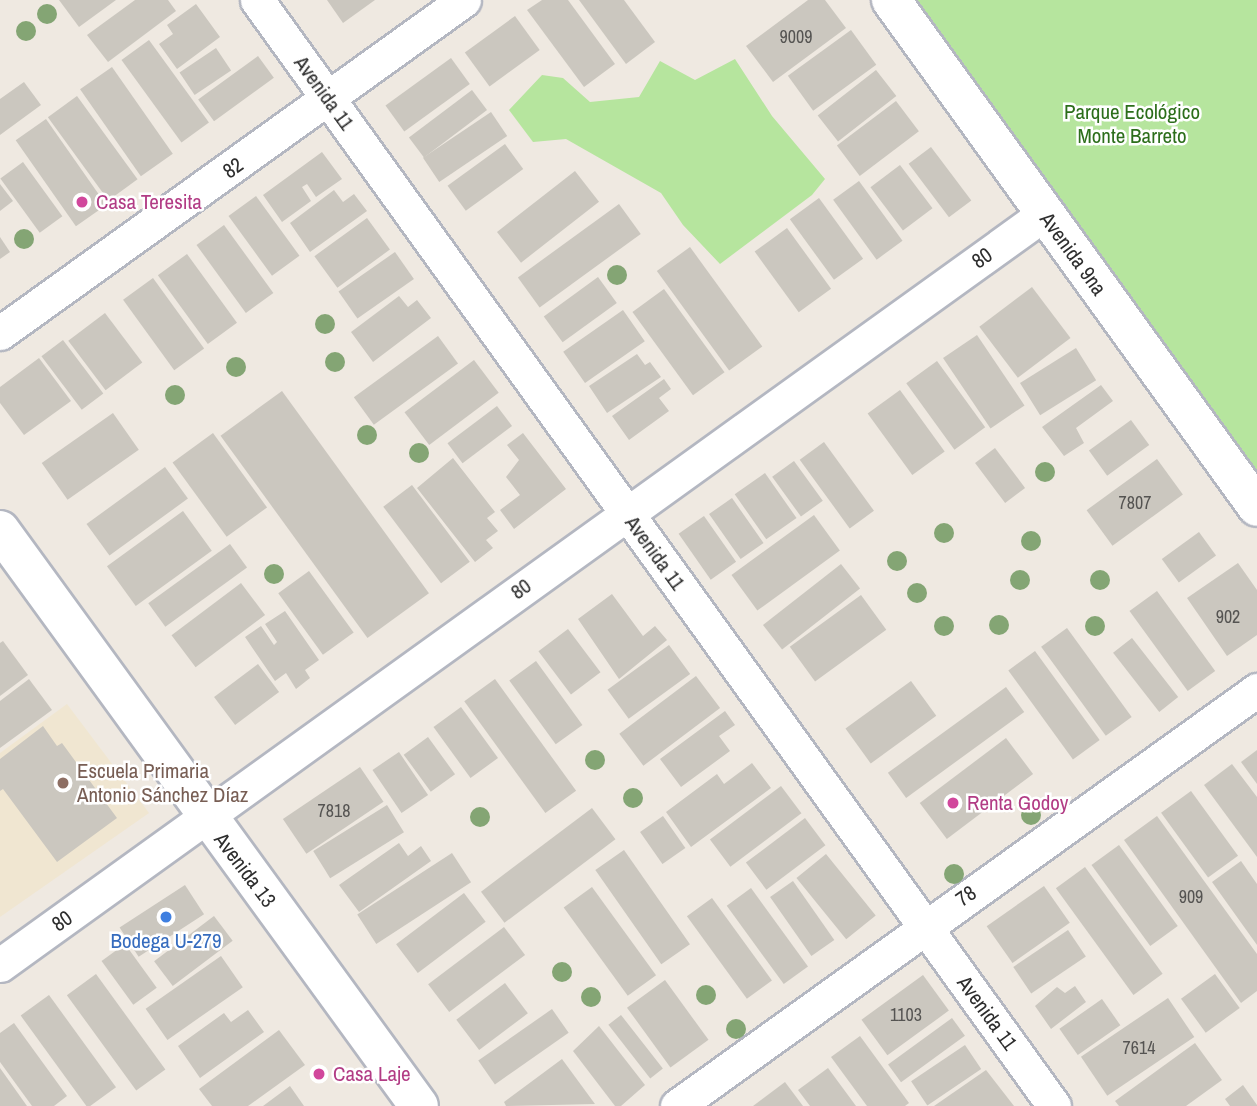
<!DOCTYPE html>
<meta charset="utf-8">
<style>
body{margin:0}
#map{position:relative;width:1257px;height:1106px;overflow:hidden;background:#efe9e1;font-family:"Archivo Narrow",sans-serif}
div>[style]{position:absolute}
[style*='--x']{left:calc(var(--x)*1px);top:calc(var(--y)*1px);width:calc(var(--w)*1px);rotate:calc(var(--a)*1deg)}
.education>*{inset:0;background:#f0e6d1}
.green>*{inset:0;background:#b6e59e}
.building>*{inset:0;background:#cbc7bf;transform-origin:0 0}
.roads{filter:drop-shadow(2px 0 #b4b7c1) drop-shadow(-2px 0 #b4b7c1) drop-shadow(0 2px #b4b7c1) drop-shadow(0 -2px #b4b7c1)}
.minor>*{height:33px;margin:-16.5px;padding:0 16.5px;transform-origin:16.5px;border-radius:16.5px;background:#fff}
.tertiary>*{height:38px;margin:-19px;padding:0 19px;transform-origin:19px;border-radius:19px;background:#fff}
.trees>*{width:20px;height:20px;margin:-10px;border-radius:50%;background:#84a574}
.dots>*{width:19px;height:19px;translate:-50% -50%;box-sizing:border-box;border:4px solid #fff;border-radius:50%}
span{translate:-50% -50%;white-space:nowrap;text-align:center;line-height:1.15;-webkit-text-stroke:5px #fff;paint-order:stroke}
.number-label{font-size:18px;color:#555452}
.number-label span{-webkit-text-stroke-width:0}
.street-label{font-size:21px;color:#2e2e2e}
.park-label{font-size:21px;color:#2c6e1b}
.hotel-label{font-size:21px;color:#b23c85}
.left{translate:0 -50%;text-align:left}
.education-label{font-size:21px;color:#785e54}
.shop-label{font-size:21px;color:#366cbe}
</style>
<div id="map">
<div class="education">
<div style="clip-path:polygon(67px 704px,149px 813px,0 917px,0 753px)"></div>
</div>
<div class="green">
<div style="clip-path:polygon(891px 0,1257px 0,1257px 507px)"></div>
<div style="clip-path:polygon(735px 59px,772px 116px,825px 179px,812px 195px,720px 264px,683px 225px,661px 193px,566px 139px,533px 142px,509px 110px,542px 75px,563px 78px,590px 102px,639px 97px,660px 61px,695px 80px)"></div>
</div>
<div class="building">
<div style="clip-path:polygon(59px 0,116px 0,79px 27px)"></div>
<div style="clip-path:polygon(135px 0,168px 0,176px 11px,108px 62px,87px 35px)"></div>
<div style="clip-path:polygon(327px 0,375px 0,343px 23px)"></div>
<div style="clip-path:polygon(542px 0,568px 0,615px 64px,584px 87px,527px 10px)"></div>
<div style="clip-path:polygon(579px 0,624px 0,655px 42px,626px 64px)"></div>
<div style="clip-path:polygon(808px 0,825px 0,846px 28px,773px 82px,746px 46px)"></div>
<div style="clip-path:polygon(196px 4px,220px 37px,177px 69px,159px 44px,173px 34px,167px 25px)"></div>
<div style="left:515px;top:16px;width:42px;height:62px;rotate:54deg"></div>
<div style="left:851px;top:30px;width:43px;height:78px;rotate:54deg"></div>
<div style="left:149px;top:40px;width:102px;height:34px;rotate:54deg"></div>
<div style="left:216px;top:48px;width:27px;height:44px;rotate:56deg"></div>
<div style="left:258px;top:56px;width:27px;height:74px;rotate:54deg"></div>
<div style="left:451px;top:58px;width:32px;height:81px;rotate:54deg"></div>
<div style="left:112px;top:67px;width:106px;height:39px;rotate:55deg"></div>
<div style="left:876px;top:70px;width:33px;height:74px;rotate:52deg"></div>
<div style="clip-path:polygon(24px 82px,41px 105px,0 135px,0 99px)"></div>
<div style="left:472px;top:90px;width:25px;height:79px;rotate:53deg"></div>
<div style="left:77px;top:96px;width:103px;height:36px;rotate:54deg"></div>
<div style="left:896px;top:101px;width:38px;height:74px;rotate:53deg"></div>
<div style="left:491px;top:112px;width:29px;height:82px;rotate:56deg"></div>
<div style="left:46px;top:119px;width:105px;height:37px;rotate:55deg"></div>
<div style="left:505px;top:144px;width:31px;height:71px;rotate:54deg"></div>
<div style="left:931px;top:147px;width:67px;height:28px;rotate:53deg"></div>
<div style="clip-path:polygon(322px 152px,342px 179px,316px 197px,307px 184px,302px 187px,311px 201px,282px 222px,263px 195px)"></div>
<div style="left:23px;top:162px;width:67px;height:28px;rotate:54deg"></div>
<div style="left:900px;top:165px;width:54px;height:37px;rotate:53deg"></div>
<div style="left:575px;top:171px;width:39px;height:99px;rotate:52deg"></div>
<div style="left:859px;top:181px;width:74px;height:32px;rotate:54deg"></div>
<div style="clip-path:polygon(0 184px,13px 201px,0 211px)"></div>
<div style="clip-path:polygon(334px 190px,343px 202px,354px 194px,367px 211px,310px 252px,290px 223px)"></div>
<div style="left:256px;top:196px;width:74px;height:34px;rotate:54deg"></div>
<div style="left:819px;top:198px;width:75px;height:36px;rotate:54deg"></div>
<div style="left:619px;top:204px;width:37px;height:125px;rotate:54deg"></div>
<div style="left:367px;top:218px;width:39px;height:65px;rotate:54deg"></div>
<div style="left:224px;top:225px;width:84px;height:34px;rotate:54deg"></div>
<div style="left:787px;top:228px;width:75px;height:40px;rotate:54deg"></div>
<div style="clip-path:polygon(0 237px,10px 252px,0 259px)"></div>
<div style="left:690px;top:247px;width:123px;height:41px;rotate:54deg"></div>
<div style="left:395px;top:252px;width:33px;height:69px;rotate:55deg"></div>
<div style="left:187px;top:254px;width:85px;height:36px;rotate:54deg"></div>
<div style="left:598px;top:277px;width:32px;height:67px;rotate:54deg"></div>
<div style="left:153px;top:278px;width:87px;height:37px;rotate:54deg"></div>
<div style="left:1032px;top:287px;width:64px;height:66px;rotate:53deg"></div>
<div style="left:664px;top:289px;width:103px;height:39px;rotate:54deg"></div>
<div style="clip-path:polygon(399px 296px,408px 307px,417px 300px,431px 318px,373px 362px,351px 332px)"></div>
<div style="left:623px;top:310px;width:38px;height:73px;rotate:55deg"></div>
<div style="left:105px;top:313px;width:62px;height:46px;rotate:53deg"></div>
<div style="left:977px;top:335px;width:85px;height:41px;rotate:56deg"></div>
<div style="left:438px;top:336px;width:34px;height:104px;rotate:54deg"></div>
<div style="left:63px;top:340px;width:67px;height:27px;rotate:53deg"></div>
<div style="left:1076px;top:348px;width:38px;height:66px;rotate:58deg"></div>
<div style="clip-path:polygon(637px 354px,645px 365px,650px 362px,661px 377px,607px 413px,589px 386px)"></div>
<div style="clip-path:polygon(39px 358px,71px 401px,24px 435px,0 403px,0 387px)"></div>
<div style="left:474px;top:360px;width:41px;height:87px;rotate:53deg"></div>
<div style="left:937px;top:361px;width:82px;height:38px;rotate:54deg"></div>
<div style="clip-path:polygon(664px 379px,671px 389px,659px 398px,669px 411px,629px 440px,612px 416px)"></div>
<div style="clip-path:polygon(1101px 385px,1113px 401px,1076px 428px,1084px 443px,1064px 456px,1042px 427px)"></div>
<div style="left:900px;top:390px;width:76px;height:40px;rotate:54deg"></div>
<div style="left:282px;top:391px;width:250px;height:76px;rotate:54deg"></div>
<div style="left:497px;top:406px;width:25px;height:62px;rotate:53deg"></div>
<div style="left:113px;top:413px;width:45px;height:87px;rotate:55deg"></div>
<div style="left:1131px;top:420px;width:31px;height:52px;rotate:54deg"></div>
<div style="left:213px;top:433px;width:92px;height:50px;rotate:54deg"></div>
<div style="clip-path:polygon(523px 433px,566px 489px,514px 529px,500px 510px,520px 495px,506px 477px,519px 460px,507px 445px)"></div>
<div style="left:824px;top:442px;width:85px;height:30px;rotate:54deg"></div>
<div style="left:995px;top:448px;width:50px;height:25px;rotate:53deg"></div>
<div style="clip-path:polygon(453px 458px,495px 512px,487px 518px,498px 531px,486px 540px,493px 548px,475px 562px,417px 488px)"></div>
<div style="left:1157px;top:459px;width:44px;height:87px;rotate:54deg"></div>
<div style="left:794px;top:461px;width:49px;height:27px;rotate:54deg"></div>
<div style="left:165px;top:467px;width:39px;height:97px;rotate:54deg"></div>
<div style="left:765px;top:473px;width:55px;height:37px;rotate:55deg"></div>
<div style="left:412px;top:485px;width:96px;height:36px;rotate:53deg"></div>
<div style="left:732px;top:498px;width:55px;height:28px;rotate:55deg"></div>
<div style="left:183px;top:511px;width:49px;height:94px;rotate:54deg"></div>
<div style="left:814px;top:515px;width:44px;height:102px;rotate:54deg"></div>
<div style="left:704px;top:516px;width:56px;height:31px;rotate:55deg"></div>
<div style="left:1199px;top:532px;width:29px;height:46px;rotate:54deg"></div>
<div style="left:230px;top:544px;width:29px;height:101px;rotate:54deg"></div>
<div style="clip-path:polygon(1238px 563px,1257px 590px,1257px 635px,1227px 656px,1187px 598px)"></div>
<div style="left:841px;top:564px;width:31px;height:99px;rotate:52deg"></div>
<div style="left:309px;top:571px;width:76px;height:38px;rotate:54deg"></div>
<div style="left:241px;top:583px;width:40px;height:87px;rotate:53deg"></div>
<div style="left:1157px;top:591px;width:99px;height:34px;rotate:54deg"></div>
<div style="clip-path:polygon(612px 594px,643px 636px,655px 626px,667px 640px,619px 679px,578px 619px)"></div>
<div style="left:861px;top:595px;width:43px;height:88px;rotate:54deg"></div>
<div style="clip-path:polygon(285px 611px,319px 660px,305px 670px,310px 678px,296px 689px,286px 673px,275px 681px,245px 637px,261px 626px,274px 645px,277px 642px,265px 624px)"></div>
<div style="left:1067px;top:628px;width:110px;height:32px;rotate:54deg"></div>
<div style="left:568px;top:629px;width:54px;height:37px;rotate:53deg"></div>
<div style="left:1132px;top:638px;width:75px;height:24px;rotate:52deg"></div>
<div style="clip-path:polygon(3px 641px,28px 675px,0 696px,0 643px)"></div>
<div style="left:669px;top:645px;width:36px;height:76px;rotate:54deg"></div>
<div style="left:1035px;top:651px;width:110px;height:33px;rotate:54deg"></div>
<div style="left:536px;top:661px;width:79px;height:33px;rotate:54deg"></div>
<div style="left:258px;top:664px;width:35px;height:55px;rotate:53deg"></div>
<div style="left:696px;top:676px;width:40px;height:96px;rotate:53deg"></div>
<div style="clip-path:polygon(29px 679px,52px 710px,0 748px,0 701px)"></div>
<div style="left:495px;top:679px;width:138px;height:38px;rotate:54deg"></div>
<div style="left:911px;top:681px;width:43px;height:81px;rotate:54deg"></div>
<div style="left:1006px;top:687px;width:31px;height:146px;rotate:54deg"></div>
<div style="left:461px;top:707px;width:63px;height:34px;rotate:54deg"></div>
<div style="clip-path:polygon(725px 711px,735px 725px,719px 736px,730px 751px,681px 787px,660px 759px)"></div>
<div style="clip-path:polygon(43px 726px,57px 746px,62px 743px,117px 818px,57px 862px,3px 789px,0 791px,0 759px)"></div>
<div style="left:428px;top:737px;width:46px;height:30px;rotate:54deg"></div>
<div style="left:1006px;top:738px;width:45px;height:108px;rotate:53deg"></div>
<div style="clip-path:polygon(1257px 750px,1257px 784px,1241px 762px)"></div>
<div style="left:399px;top:752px;width:52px;height:32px;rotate:56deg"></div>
<div style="clip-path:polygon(752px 763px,771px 788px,691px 847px,666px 812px,717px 774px,724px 784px)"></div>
<div style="clip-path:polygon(1232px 764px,1257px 797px,1257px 857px,1204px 785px)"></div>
<div style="left:360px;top:767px;width:42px;height:93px;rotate:56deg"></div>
<div style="left:781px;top:786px;width:34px;height:89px;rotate:53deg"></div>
<div style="left:1191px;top:791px;width:80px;height:37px;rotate:54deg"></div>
<div style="left:387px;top:805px;width:32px;height:87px;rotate:58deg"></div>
<div style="left:592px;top:808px;width:39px;height:139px;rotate:53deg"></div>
<div style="left:663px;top:816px;width:39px;height:28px;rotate:55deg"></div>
<div style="clip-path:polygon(1157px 816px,1257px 954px,1257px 991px,1241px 1003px,1124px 840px)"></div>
<div style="left:805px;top:818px;width:34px;height:74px;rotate:53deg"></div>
<div style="clip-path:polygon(399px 843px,408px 856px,421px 846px,431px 861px,359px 912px,339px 885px)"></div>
<div style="left:1119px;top:845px;width:100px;height:34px;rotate:54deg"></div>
<div style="left:624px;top:850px;width:115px;height:35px;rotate:55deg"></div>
<div style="left:452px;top:853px;width:35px;height:113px;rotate:57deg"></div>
<div style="left:826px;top:854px;width:79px;height:38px;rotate:51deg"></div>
<div style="clip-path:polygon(1241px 861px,1257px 884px,1257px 945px,1212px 882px)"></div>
<div style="left:1085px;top:867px;width:132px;height:36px;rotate:54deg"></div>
<div style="left:793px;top:881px;width:72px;height:28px;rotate:55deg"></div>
<div style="left:185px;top:885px;width:35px;height:78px;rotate:57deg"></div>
<div style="left:1044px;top:886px;width:45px;height:70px;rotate:55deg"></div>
<div style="left:592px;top:887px;width:109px;height:35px;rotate:54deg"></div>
<div style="left:751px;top:888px;width:97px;height:30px;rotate:54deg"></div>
<div style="left:464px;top:893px;width:36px;height:85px;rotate:53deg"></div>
<div style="left:712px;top:898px;width:102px;height:31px;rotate:54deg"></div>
<div style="left:214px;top:916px;width:31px;height:75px;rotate:53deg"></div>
<div style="left:504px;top:927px;width:35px;height:95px;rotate:53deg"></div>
<div style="left:1068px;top:930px;width:32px;height:66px;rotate:56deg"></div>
<div style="left:125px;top:944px;width:54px;height:29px;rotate:54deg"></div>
<div style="left:221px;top:956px;width:38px;height:92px;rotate:55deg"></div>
<div style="left:96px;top:974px;width:118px;height:36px;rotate:54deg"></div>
<div style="left:1215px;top:974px;width:42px;height:42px;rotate:54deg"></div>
<div style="left:923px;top:975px;width:44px;height:76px;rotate:54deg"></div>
<div style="left:665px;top:980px;width:74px;height:47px;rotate:54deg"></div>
<div style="left:505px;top:983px;width:38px;height:61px;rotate:53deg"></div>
<div style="clip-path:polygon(1075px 986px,1086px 1002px,1051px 1029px,1035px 1006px,1057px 987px,1065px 993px)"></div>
<div style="left:49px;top:995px;width:114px;height:35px;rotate:54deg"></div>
<div style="left:1168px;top:998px;width:47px;height:105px;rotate:56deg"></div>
<div style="left:1102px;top:999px;width:32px;height:52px;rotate:55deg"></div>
<div style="left:552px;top:1009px;width:29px;height:90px;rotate:55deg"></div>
<div style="clip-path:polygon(248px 1010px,264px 1032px,200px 1078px,178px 1046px,224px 1013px,231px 1022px)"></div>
<div style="left:621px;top:1015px;width:68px;height:16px;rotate:52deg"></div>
<div style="left:952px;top:1018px;width:22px;height:79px;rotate:54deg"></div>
<div style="clip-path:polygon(14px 1023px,67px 1096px,54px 1106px,32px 1106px,0 1062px,0 1033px)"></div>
<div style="clip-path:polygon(599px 1026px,645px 1085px,621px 1106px,615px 1106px,573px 1051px)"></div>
<div style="clip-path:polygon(279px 1030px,305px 1065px,248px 1106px,212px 1106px,199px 1089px)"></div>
<div style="clip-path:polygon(860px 1036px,909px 1103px,905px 1106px,867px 1106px,831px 1057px)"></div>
<div style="clip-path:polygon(1195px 1043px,1222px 1080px,1186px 1106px,1119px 1106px,1115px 1101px)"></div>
<div style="left:965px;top:1045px;width:29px;height:65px;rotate:56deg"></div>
<div style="clip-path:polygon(562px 1059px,595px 1104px,506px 1106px,504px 1102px)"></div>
<div style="clip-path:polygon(0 1068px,27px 1106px,0 1106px)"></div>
<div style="clip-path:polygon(828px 1068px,856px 1106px,810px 1106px,798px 1090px)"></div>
<div style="clip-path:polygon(986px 1070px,1014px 1106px,934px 1106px)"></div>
<div style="clip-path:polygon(785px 1082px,803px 1106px,753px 1106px)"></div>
<div style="clip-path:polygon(1243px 1085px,1257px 1105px,1257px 1106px,1230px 1106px,1225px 1099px)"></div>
<div style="clip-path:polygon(290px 1086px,304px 1106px,263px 1106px)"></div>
</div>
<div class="roads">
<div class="minor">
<div style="--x:257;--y:0;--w:1363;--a:54.22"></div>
<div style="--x:0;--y:333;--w:571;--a:-35.67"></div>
<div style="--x:0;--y:965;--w:1286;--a:-35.73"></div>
<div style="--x:677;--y:1106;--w:714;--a:-35.65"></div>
</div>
<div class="tertiary">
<div style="--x:891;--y:0;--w:625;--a:54.17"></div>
<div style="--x:0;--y:530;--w:712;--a:53.97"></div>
</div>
</div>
<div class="trees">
<div style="left:47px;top:14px"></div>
<div style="left:26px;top:31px"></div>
<div style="left:24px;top:239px"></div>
<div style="left:617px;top:275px"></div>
<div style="left:325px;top:324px"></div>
<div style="left:335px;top:362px"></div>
<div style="left:236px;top:367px"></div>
<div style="left:175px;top:395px"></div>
<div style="left:367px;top:435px"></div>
<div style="left:419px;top:453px"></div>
<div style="left:1045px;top:472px"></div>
<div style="left:944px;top:533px"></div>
<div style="left:1031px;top:541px"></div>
<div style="left:897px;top:561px"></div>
<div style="left:274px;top:574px"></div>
<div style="left:1020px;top:580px"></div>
<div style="left:1100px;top:580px"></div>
<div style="left:917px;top:593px"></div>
<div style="left:999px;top:625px"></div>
<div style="left:944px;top:626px"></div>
<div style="left:1095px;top:626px"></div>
<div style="left:595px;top:760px"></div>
<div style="left:633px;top:798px"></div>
<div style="left:1031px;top:815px"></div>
<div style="left:480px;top:817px"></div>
<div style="left:954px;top:874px"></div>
<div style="left:562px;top:972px"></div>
<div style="left:706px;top:995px"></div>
<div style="left:591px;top:997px"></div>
<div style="left:736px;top:1029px"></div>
</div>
<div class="dots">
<div style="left:82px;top:202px;background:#d1479c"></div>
<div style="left:63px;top:783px;background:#8d6e63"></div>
<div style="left:953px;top:803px;background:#d1479c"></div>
<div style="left:166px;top:917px;background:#3f7fe0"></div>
<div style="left:319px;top:1074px;background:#d1479c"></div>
</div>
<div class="number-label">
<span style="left:796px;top:37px">9009</span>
<span style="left:1135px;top:503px">7807</span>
<span style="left:1228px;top:617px">902</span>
<span style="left:334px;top:811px">7818</span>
<span style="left:1191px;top:897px">909</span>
<span style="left:906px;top:1015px">1103</span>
<span style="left:1139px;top:1048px">7614</span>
</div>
<div class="street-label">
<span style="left:324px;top:93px;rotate:54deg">Avenida 11</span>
<span style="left:233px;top:168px;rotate:-35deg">82</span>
<span style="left:1073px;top:254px;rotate:54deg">Avenida 9na</span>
<span style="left:982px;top:258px;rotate:-35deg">80</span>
<span style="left:655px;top:553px;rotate:54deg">Avenida 11</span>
<span style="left:521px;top:589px;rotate:-36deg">80</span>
<span style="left:245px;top:870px;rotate:53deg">Avenida 13</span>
<span style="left:966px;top:896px;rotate:-35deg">78</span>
<span style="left:62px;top:921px;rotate:-35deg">80</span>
<span style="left:987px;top:1013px;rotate:54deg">Avenida 11</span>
</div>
<div class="park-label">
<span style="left:1132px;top:124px">Parque Ecológico<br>Monte Barreto</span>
</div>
<div class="hotel-label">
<span class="left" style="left:96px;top:202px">Casa Teresita</span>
<span class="left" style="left:967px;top:803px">Renta Godoy</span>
<span class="left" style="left:333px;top:1074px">Casa Laje</span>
</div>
<div class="education-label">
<span class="left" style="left:77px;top:783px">Escuela Primaria<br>Antonio Sánchez Díaz</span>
</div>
<div class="shop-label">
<span style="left:166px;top:941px">Bodega U-279</span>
</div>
</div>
